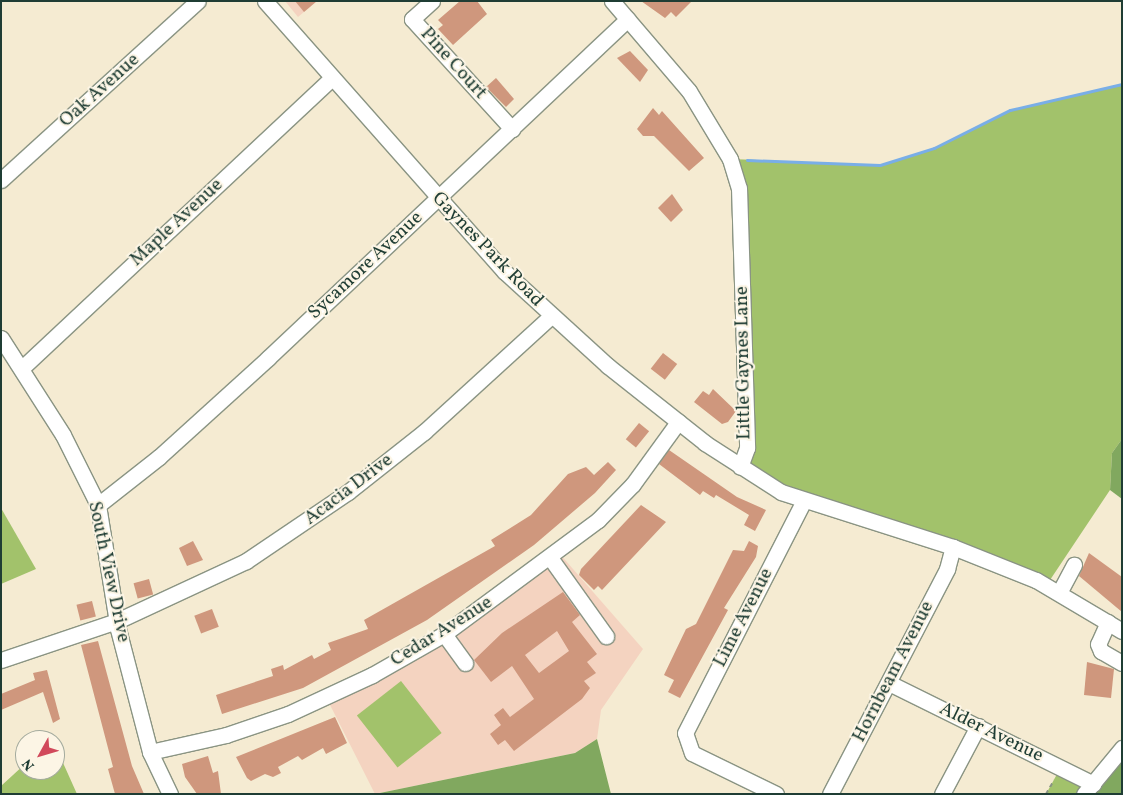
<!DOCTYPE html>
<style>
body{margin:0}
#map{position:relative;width:1123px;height:795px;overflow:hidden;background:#f5ebd2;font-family:Vollkorn,serif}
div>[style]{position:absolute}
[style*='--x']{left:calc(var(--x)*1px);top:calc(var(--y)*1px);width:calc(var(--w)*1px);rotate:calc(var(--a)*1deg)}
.built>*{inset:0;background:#f4d3c0}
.green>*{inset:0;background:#a2c26b;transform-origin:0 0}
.forest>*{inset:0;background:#81a85f}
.stream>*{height:3px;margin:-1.5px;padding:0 1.5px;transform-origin:1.5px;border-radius:1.5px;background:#79aee7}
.building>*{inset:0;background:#cf977d;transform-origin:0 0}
.path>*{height:2px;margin-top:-1px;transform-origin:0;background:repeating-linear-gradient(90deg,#8a9483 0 4px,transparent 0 8px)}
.roads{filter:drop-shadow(1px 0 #8a9483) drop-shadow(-1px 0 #8a9483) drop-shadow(0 1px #8a9483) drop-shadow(0 -1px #8a9483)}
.minor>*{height:15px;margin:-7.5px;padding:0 7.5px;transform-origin:7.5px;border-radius:7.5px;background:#fff}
span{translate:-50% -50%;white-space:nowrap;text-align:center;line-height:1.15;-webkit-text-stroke:4px #fcf5e5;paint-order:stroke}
.street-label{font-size:19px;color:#1f3d34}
.frame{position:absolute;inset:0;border:2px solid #1f3d34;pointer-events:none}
.north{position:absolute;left:15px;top:730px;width:50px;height:50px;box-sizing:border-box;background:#fcf5e5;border:1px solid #a4ab9e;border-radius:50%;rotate:231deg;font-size:14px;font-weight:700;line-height:20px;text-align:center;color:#1f3d34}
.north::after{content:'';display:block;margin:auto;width:18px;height:22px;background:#d1495b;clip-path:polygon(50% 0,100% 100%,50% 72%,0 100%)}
</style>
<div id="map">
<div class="built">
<div style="clip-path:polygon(285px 1px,317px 1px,298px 17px)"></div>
<div style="clip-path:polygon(559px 553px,643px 649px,601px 710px,597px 739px,575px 753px,375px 794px,326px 697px,372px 675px)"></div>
</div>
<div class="green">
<div style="clip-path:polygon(1122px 84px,1122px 439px,1112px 453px,1110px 490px,1046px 586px,740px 467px,747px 447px,730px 159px,880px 165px,934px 148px,1010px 110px)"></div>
<div style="clip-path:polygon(1px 508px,36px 569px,1px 584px)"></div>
<div style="left:401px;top:681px;width:66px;height:56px;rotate:52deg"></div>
<div style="clip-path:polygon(55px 745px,77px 794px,1px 794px,1px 786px,25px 764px,25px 770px,55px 770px)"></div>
<div style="clip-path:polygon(1061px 767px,1122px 794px,1046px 794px)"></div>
</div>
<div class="forest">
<div style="clip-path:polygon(1122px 439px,1122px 499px,1110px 490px,1112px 453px)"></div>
<div style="clip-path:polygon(597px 739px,611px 794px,375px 794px,575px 753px)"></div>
<div style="clip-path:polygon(1122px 748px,1122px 794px,1084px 794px)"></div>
</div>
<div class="stream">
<div style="--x:747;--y:160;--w:133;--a:2.2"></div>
<div style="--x:880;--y:165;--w:57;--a:-17.5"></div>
<div style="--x:934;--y:148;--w:85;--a:-26.6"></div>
<div style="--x:1010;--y:110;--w:115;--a:-13.1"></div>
</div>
<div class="building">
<div style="clip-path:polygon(295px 1px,317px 1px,304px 12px)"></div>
<div style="clip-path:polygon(460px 1px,477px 1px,487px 14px,453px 45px,438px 29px,443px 25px,438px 20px)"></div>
<div style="clip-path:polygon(641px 1px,692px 1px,676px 17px,671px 12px,665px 18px)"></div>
<div style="clip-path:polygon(630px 51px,648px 70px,640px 82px,617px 58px)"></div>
<div style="clip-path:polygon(496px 78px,514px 99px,506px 107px,486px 87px)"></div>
<div style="clip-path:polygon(653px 108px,659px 115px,662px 111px,704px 158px,689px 171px,654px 136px,643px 136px,637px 129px)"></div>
<div style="clip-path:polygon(672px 194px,683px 210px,671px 222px,658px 208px)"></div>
<div style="left:663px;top:353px;width:18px;height:20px;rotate:38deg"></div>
<div style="clip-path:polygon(713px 389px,736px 411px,728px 422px,722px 424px,694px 402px,703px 391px,709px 395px)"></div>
<div style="left:639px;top:423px;width:13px;height:21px;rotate:39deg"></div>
<div style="clip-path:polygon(669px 450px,737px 497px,766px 510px,755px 531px,744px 525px,749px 515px,716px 495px,714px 498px,703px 491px,700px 495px,659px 464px)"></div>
<div style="clip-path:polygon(608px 462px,616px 470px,595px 493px,534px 545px,427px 620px,303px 688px,222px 714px,216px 695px,273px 676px,271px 669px,283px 665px,284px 670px,312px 655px,314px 659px,331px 650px,328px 643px,368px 629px,364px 620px,495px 546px,491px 540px,531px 515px,568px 474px,586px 467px,594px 475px)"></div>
<div style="clip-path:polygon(641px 505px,666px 522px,602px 590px,598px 586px,594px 590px,579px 575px,581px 569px)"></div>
<div style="clip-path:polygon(193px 541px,203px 560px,187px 566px,179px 548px)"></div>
<div style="clip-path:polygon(749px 541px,758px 546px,756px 557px,724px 608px,728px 610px,680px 698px,668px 692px,674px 680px,664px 675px,686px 629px,696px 624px,733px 550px,744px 551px)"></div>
<div style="clip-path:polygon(1089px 553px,1122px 577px,1122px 612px,1079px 576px)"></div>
<div style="left:149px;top:579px;width:16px;height:16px;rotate:75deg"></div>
<div style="clip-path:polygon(evenodd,563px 592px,580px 615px,572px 622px,597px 654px,587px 662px,596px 673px,584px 681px,590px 688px,582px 699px,514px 751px,505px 740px,498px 745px,490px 734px,501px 725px,494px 715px,503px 708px,510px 717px,534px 699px,512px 666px,491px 682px,474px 660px,502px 633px,563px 592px,557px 631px,569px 651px,539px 673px,525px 655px,557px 631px)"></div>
<div style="left:92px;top:601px;width:16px;height:16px;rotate:76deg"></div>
<div style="left:212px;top:609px;width:19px;height:19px;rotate:69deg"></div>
<div style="clip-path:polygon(98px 641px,132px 766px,144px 794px,115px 794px,108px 769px,113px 767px,81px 645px)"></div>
<div style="clip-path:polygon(1087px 662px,1114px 669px,1111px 698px,1084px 695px)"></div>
<div style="clip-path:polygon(47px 670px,60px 719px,53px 723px,43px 692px,1px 710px,1px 694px,35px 680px,33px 673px)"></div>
<div style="clip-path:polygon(335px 717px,347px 743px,326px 754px,323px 748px,302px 760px,298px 756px,278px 767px,281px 773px,273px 777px,265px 774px,251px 781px,247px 778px,236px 757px)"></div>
<div style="clip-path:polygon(208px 756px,213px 773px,218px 771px,221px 794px,197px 794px,185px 777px,182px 764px)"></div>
</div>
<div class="path">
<div style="--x:1046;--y:794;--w:16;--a:-60"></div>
</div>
<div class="roads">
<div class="minor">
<div style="--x:265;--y:1;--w:362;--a:48.5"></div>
<div style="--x:505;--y:272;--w:139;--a:42.4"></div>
<div style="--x:608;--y:366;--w:124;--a:38.4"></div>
<div style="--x:705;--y:443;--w:90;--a:32.8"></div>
<div style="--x:781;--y:492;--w:181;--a:17.7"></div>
<div style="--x:953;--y:547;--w:89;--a:21.7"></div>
<div style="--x:1036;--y:580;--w:100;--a:30.7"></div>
<div style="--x:432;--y:1;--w:27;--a:138"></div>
<div style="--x:412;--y:19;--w:149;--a:47.7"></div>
<div style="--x:612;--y:1;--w:118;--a:49.5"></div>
<div style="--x:689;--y:91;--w:79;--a:58.9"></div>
<div style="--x:730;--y:159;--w:30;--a:73"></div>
<div style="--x:739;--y:188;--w:260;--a:88.2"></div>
<div style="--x:747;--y:448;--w:20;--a:110"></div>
<div style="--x:1;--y:180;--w:266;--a:-42.3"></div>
<div style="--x:1;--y:338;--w:115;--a:57.4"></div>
<div style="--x:63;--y:435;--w:78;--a:63.4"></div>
<div style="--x:98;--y:505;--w:126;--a:80.8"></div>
<div style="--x:118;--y:629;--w:127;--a:75.4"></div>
<div style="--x:150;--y:752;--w:47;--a:64.5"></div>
<div style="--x:22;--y:368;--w:423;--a:-43.1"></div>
<div style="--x:98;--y:505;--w:78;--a:-38.2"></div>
<div style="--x:159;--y:457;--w:147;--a:-42.2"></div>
<div style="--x:268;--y:358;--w:494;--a:-43.3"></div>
<div style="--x:551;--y:559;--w:95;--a:54.5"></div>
<div style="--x:1059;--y:593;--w:32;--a:-62"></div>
<div style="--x:1108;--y:622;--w:24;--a:114"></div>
<div style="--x:1098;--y:644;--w:8;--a:67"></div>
<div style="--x:1101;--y:651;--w:24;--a:30"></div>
<div style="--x:444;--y:634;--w:36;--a:54"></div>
<div style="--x:1;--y:660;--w:122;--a:-18.6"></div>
<div style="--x:117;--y:621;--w:142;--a:-24.9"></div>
<div style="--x:246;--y:561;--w:123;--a:-34.1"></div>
<div style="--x:348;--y:492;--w:97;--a:-38.3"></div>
<div style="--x:424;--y:432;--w:172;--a:-42.4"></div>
<div style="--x:889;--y:683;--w:228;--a:26.3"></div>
<div style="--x:150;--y:752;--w:78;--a:-12.6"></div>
<div style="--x:226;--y:735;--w:65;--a:-18.7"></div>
<div style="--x:288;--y:714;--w:93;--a:-24.9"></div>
<div style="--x:372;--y:675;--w:83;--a:-29.7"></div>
<div style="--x:444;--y:634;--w:192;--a:-36.5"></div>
<div style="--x:598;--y:520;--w:50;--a:-45.8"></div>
<div style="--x:633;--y:484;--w:77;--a:-54"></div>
<div style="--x:776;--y:794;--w:93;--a:-154"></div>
<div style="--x:692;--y:753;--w:21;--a:-109"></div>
<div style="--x:685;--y:733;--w:259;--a:-62.9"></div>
<div style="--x:830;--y:794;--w:254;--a:-62.5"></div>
<div style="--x:947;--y:569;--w:23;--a:-75"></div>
<div style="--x:942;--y:794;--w:77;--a:-62.1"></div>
<div style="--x:1084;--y:794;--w:60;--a:-50.4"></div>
</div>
</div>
<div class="street-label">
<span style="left:453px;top:64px;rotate:48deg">Pine Court</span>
<span style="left:100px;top:91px;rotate:-42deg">Oak Avenue</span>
<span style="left:177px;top:223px;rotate:-43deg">Maple Avenue</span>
<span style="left:487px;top:250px;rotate:46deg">Gaynes Park Road</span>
<span style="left:366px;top:266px;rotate:-43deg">Sycamore Avenue</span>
<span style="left:744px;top:363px;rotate:-91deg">Little Gaynes Lane</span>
<span style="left:349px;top:490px;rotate:-37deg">Acacia Drive</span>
<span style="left:108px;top:572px;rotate:78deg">South View Drive</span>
<span style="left:744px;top:618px;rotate:-63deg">Lime Avenue</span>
<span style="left:442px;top:632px;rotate:-32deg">Cedar Avenue</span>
<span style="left:894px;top:672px;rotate:-63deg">Hornbeam Avenue</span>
<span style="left:991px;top:733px;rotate:26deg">Alder Avenue</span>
</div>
<div class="frame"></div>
<div class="north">N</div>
</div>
